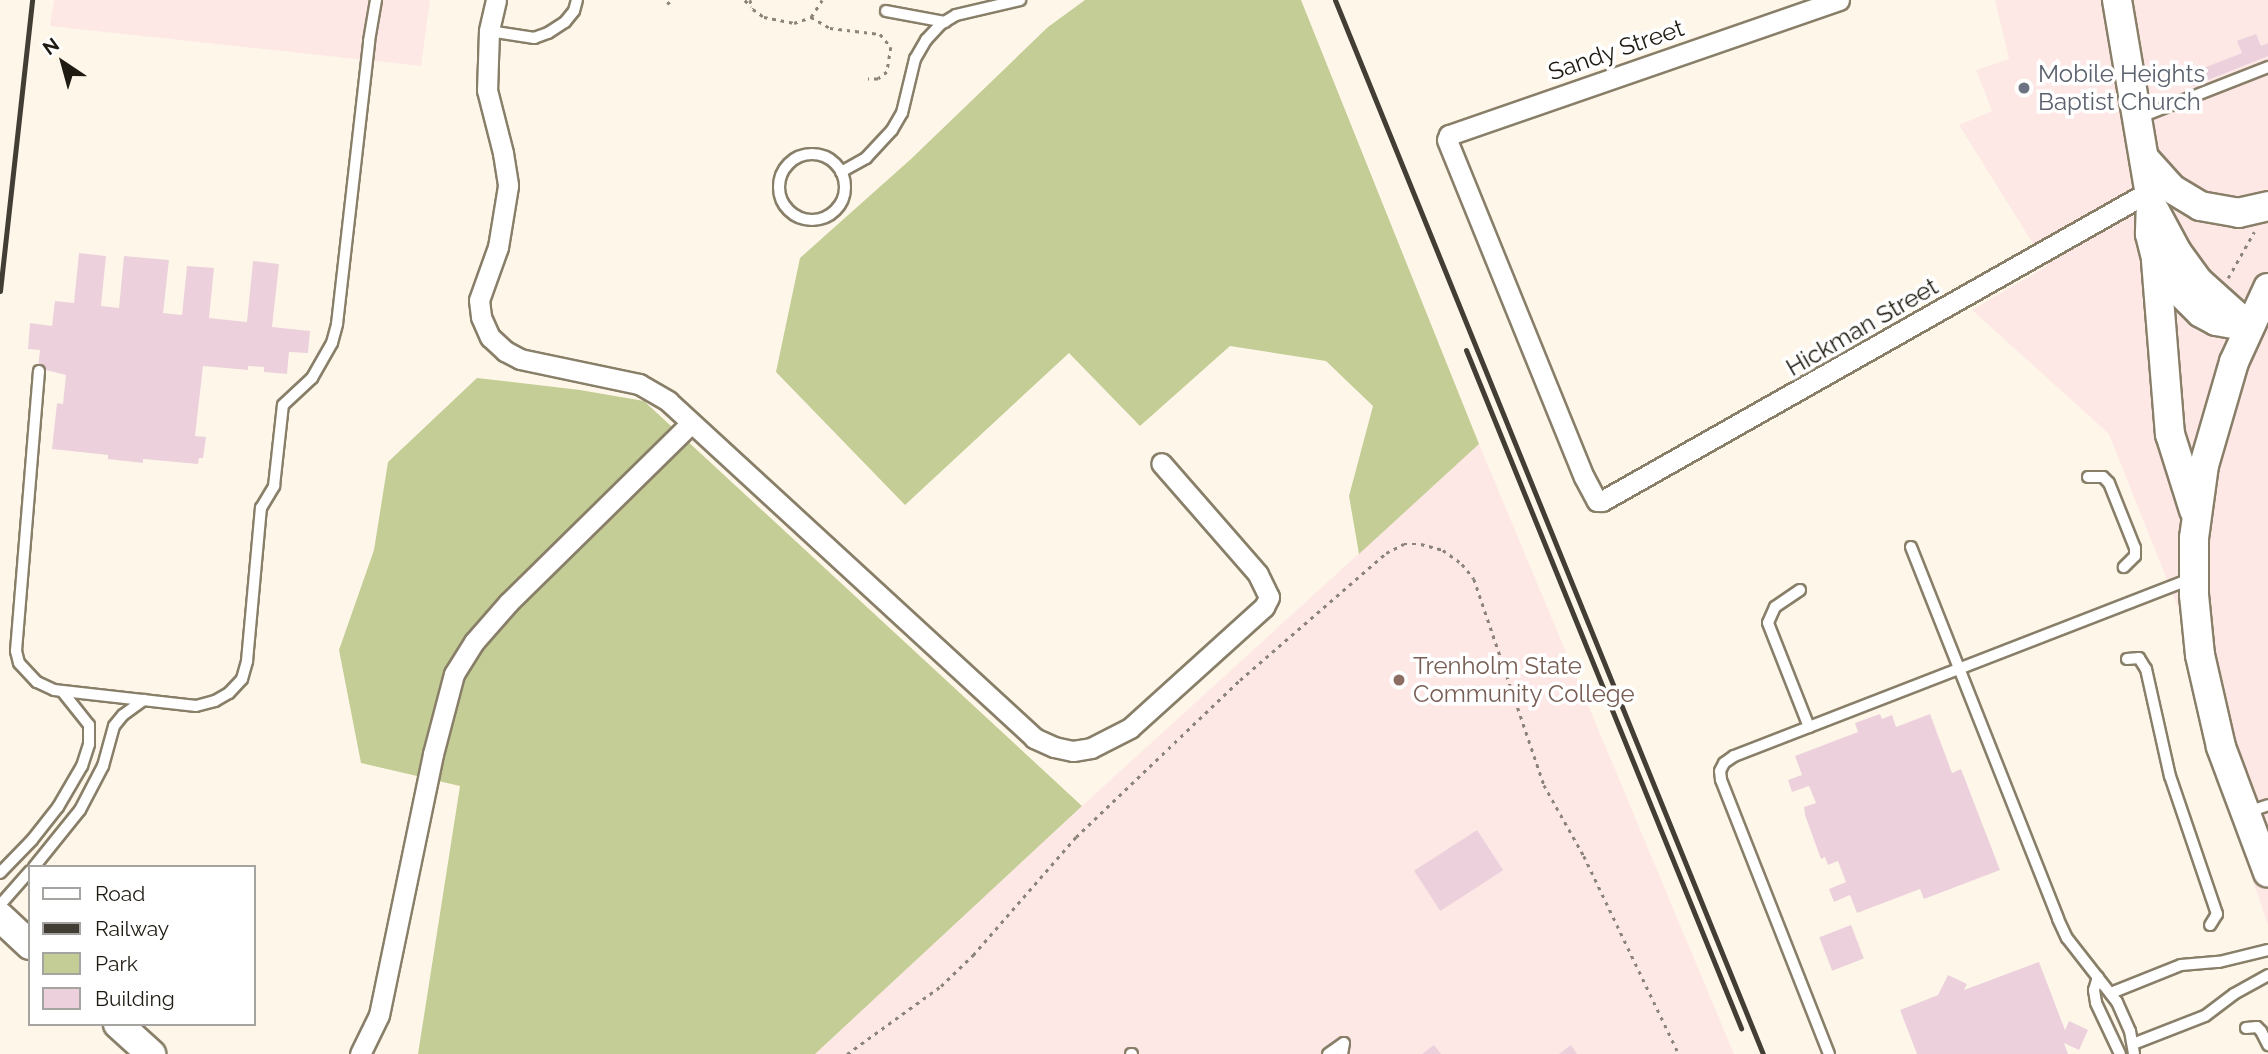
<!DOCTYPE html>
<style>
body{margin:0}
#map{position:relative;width:2268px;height:1054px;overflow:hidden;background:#fef7e9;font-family:Raleway,sans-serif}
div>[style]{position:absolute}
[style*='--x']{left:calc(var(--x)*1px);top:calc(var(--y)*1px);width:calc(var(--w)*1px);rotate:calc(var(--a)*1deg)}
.industrial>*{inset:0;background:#fee8e6}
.green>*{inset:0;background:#c3cd95}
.building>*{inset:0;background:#ecd1dd;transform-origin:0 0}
.path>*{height:2.5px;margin-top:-1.25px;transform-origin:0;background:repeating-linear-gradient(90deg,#8a8479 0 3.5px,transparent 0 8.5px)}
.roads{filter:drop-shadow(2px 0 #897f69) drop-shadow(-2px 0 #897f69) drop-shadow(0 2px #897f69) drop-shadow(0 -2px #897f69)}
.lane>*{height:10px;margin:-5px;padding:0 5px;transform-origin:5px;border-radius:5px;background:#fff}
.lane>.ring{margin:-5px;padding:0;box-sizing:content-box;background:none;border:10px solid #fff;border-radius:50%}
.street>*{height:19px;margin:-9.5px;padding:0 9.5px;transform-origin:9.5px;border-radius:9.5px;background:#fff}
.secondary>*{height:28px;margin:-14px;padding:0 14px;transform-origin:14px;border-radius:14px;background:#fff}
.rail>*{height:5px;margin:-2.5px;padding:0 2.5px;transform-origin:2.5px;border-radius:2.5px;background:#433e35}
.dots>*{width:19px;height:19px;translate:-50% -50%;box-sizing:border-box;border:4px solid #fff;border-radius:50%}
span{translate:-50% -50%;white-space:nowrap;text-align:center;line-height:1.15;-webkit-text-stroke:7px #fff;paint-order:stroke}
.street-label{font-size:24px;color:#1f1b12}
.worship-label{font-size:24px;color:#5b616d}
.left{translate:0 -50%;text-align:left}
.education-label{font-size:24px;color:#785e54}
.legend{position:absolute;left:28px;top:865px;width:228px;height:161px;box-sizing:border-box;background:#fff;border:2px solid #a5a4a0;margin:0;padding:9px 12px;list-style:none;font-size:21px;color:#1f1b12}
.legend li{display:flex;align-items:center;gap:14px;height:35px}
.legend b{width:35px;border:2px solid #a5a4a0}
.north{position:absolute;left:28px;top:28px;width:70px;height:70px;-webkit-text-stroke:5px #fff;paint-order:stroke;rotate:324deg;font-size:19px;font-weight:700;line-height:28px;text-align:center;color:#1f1b12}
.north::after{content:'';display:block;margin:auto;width:24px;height:32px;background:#1f1b12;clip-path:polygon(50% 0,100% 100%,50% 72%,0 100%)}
</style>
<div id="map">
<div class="industrial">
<div style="clip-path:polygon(54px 0,430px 0,421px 66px,50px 26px)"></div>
<div style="clip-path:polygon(1995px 0,2268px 0,2268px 925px,2204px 739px,2182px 618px,2109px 434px,1972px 310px,2047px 266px,1959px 125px,1992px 111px,1976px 70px,2009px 59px)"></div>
<div style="clip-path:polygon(1479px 444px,1734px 1054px,815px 1054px,1082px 806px)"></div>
</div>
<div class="green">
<div style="clip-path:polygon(1085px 0,1301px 0,1479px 444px,1359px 554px,1349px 496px,1373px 406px,1326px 361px,1230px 346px,1140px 426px,1069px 353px,905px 505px,776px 372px,800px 258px,911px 159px,1048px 27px)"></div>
<div style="clip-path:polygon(477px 378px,580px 390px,644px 401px,1082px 806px,815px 1054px,418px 1054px,460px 786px,361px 763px,339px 650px,374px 550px,388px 462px)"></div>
</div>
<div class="building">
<div style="clip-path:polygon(2256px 34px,2261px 46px,2268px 43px,2268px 56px,2193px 86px,2188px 74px,2242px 53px,2237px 41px)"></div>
<div style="clip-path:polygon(79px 253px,106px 256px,101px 306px,119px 308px,124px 256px,169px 260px,163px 313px,182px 315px,187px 266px,214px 268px,209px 318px,247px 322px,253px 261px,279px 264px,272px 327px,310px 331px,308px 353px,289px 352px,287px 374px,264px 372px,264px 367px,248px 366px,248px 370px,203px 366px,195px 436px,206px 437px,203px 458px,199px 458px,198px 464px,143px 459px,143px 463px,108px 459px,108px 455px,52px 449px,57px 403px,63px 404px,66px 375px,38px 368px,40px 350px,28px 349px,30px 323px,52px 326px,55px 301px,74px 303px)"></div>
<div style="clip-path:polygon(1880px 714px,1882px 719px,1892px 715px,1896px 727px,1930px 714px,1952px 773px,1961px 769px,2000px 870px,1924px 899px,1920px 889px,1857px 913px,1850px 895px,1834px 902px,1829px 889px,1846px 882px,1838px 861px,1828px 865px,1825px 857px,1821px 859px,1805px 815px,1804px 807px,1816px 803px,1809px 786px,1792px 792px,1788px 780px,1802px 775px,1795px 756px,1858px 732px,1855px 723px)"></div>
<div style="left:1477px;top:830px;width:48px;height:75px;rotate:57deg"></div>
<div style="left:1851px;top:925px;width:36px;height:34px;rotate:69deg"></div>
<div style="clip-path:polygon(2039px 962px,2065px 1030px,2069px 1021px,2088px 1030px,2079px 1050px,2064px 1043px,2068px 1054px,1917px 1054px,1900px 1010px,1938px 995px,1948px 975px,1967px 984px,1964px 990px)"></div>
<div style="clip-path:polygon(1434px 1045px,1441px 1054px,1422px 1054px)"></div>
<div style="clip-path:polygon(1571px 1045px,1577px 1054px,1559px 1054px)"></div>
</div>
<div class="path">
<div style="--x:745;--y:0;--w:9;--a:49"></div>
<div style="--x:750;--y:0;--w:9;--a:72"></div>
<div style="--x:753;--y:9;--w:14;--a:36"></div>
<div style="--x:764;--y:17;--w:31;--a:11"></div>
<div style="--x:794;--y:23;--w:18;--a:-19"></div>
<div style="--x:811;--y:17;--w:22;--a:30"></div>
<div style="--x:830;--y:28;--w:50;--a:6.8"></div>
<div style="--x:880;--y:34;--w:17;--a:50"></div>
<div style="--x:891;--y:47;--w:25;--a:99"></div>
<div style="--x:887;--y:72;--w:11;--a:142"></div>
<div style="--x:878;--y:79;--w:10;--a:180"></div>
<div style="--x:667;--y:4;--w:6;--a:-39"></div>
<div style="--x:811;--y:17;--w:20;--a:-57"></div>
<div style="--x:2228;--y:278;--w:53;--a:-60.5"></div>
<div style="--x:847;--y:1054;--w:116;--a:-35.9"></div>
<div style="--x:941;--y:986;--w:45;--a:-44.1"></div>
<div style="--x:973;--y:955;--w:157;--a:-48.9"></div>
<div style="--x:1076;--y:837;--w:227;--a:-43.8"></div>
<div style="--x:1240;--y:680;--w:194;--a:-41"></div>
<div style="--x:1386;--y:553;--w:20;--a:-27"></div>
<div style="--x:1404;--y:544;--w:17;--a:0"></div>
<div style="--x:1421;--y:544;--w:23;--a:15"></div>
<div style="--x:1443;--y:550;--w:24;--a:36"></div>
<div style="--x:1462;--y:564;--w:19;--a:51"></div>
<div style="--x:1474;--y:579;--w:218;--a:71.2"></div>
<div style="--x:1544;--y:785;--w:81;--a:60.6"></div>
<div style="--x:1584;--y:856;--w:220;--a:64.4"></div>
</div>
<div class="roads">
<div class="lane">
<div style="--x:886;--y:11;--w:60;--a:10.6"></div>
<div style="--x:489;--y:31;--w:46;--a:8.8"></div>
<div style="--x:534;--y:38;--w:15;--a:-20"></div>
<div style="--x:548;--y:33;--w:20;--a:-33"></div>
<div style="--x:565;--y:22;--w:14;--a:-51"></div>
<div style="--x:574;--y:11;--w:11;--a:-75"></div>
<div style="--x:2138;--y:118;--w:140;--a:-21.4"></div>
<div class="ring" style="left:779px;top:154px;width:56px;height:56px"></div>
<div style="--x:841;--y:172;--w:29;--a:-29"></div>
<div style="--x:866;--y:158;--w:38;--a:-47"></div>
<div style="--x:892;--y:130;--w:20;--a:-60"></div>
<div style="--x:902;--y:113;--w:56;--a:-76.5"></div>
<div style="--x:915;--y:59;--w:22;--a:-60"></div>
<div style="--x:926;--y:40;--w:22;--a:-47"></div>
<div style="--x:941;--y:24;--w:17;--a:-31"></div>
<div style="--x:956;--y:15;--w:66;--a:-13.2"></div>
<div style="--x:39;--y:371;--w:281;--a:94.7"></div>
<div style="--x:16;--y:651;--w:12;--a:76"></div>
<div style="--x:19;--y:663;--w:26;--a:47"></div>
<div style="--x:37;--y:682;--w:19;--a:25"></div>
<div style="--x:54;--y:690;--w:143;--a:6.4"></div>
<div style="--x:196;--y:706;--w:20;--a:-15"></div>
<div style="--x:215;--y:701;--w:16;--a:-30"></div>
<div style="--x:229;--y:693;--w:19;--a:-47"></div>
<div style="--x:242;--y:679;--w:19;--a:-74"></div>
<div style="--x:247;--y:661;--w:154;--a:-84.8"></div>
<div style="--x:261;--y:508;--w:26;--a:-59"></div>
<div style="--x:274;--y:486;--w:81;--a:-83.7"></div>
<div style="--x:283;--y:405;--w:40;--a:-43"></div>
<div style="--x:312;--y:378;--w:40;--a:-60.3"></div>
<div style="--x:332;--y:343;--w:20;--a:-75"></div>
<div style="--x:337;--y:324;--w:285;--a:-83.5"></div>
<div style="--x:369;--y:41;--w:42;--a:-80.3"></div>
<div style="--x:2088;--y:477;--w:15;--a:0"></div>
<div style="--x:2103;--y:477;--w:8;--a:45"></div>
<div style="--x:2109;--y:483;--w:70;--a:68.2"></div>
<div style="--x:2135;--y:548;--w:8;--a:90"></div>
<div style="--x:2135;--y:556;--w:16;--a:135"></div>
<div style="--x:1911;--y:547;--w:400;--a:68.4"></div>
<div style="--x:2058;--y:919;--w:21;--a:65"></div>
<div style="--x:2067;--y:938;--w:81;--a:52"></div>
<div style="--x:2117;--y:1002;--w:32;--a:66"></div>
<div style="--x:2130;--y:1031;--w:23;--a:80"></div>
<div style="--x:1800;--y:590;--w:30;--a:146"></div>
<div style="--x:1775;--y:607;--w:17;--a:114"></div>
<div style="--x:1768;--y:623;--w:112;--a:68.5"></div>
<div style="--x:2127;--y:659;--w:12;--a:-5"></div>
<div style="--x:2139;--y:658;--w:13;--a:58"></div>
<div style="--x:2146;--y:669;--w:110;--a:77.4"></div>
<div style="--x:2170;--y:776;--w:146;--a:71.2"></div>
<div style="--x:2217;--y:914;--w:13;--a:122"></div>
<div style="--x:2248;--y:812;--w:21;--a:-19"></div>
<div style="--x:34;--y:867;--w:73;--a:-51.1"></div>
<div style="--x:80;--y:810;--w:50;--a:-62.4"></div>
<div style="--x:103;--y:766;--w:41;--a:-74.6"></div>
<div style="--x:114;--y:726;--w:14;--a:-51"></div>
<div style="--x:123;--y:715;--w:26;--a:-36"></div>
<div style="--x:0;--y:873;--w:46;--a:-45.9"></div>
<div style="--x:32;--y:840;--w:42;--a:-51.8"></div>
<div style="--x:58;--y:807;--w:48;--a:-59.7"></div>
<div style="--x:82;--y:766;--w:23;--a:-72"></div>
<div style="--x:89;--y:744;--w:19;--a:-90"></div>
<div style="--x:89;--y:725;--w:43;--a:-128.5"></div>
<div style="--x:0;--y:905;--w:45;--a:-48.6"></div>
<div style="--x:2098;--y:977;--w:14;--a:107"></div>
<div style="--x:2094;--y:990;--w:13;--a:81"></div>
<div style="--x:2096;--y:1003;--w:56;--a:64.8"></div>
<div style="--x:2111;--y:993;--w:75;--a:-21.8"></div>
<div style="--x:2181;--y:965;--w:38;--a:-5"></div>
<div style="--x:2219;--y:962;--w:50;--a:-13.8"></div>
<div style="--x:2246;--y:1028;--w:11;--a:-5"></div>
<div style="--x:2257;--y:1027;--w:6;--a:45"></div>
<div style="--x:2261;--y:1031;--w:16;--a:63"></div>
<div style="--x:2133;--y:1044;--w:77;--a:-21.3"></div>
<div style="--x:2205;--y:1016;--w:36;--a:-37"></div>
<div style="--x:2234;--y:994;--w:39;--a:-29"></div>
<div style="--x:1131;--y:1054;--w:1;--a:0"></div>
<div style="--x:1328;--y:1054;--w:19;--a:-35"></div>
<div style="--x:1344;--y:1043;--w:11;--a:100"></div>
<div style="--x:1829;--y:1054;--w:295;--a:-111.5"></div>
<div style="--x:1721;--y:780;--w:9;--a:-96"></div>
<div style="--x:1720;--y:771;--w:9;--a:-63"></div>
<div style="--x:1724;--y:763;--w:12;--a:-35"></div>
<div style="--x:1734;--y:756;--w:490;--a:-21.2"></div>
</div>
<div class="street">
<div style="--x:496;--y:0;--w:32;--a:103"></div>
<div style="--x:489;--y:31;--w:59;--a:91.9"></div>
<div style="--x:487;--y:90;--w:65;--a:75.7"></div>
<div style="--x:503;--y:153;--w:33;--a:81"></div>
<div style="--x:508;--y:186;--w:62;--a:99.3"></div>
<div style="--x:498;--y:247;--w:56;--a:109.7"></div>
<div style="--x:479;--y:300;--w:17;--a:83"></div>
<div style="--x:481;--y:317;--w:22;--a:66"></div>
<div style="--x:490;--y:337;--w:21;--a:43"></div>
<div style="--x:505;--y:351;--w:17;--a:28"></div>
<div style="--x:520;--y:359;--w:122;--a:11.9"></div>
<div style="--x:639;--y:384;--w:34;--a:30"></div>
<div style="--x:668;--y:401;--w:498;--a:42.6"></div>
<div style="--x:1034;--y:738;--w:22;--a:24"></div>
<div style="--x:1054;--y:747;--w:19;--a:12"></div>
<div style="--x:1073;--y:751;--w:18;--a:-9"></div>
<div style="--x:1091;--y:748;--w:44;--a:-27.1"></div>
<div style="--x:1130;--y:728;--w:181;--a:-42.1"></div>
<div style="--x:1264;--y:607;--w:11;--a:-63"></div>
<div style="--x:1269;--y:597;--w:25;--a:-116"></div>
<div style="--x:1258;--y:574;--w:147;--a:-131.1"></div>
<div style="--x:1839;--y:0;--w:413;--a:160.9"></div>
<div style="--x:1449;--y:135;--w:5;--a:112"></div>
<div style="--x:1447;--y:140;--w:364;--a:67.9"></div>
<div style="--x:1584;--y:477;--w:27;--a:62"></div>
<div style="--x:1597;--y:501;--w:5;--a:0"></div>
<div style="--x:1602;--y:501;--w:630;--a:-29.5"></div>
<div style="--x:360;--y:1054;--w:43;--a:-64"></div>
<div style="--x:379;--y:1015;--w:267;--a:-78.3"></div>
<div style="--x:433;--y:754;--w:83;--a:-75.3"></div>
<div style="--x:454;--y:674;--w:38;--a:-58"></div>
<div style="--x:474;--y:642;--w:53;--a:-48.8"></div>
<div style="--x:509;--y:602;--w:255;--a:-44.5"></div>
</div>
<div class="secondary">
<div style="--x:2117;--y:0;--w:205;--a:80.4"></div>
<div style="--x:2151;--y:202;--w:32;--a:92"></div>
<div style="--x:2150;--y:234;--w:25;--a:76"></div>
<div style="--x:2156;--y:258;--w:29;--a:59"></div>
<div style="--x:2171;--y:283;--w:42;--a:45"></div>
<div style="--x:2201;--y:313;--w:17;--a:28"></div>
<div style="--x:2216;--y:321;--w:34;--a:10"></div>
<div style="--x:2144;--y:158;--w:42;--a:47.9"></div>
<div style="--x:2172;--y:189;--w:33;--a:31"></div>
<div style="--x:2200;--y:206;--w:39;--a:10"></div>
<div style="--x:2238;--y:213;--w:31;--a:-13"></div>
<div style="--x:2155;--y:211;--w:47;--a:61.8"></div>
<div style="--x:2177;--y:252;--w:37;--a:54"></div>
<div style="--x:2199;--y:282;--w:64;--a:41.9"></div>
<div style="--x:2156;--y:261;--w:174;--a:85.4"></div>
<div style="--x:2170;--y:434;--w:80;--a:72.5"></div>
<div style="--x:2268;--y:288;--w:81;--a:114.7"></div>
<div style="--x:2234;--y:362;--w:107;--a:106.2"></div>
<div style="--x:2204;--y:465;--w:74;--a:97.8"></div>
<div style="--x:2194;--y:538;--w:57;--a:90"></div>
<div style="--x:2194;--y:595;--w:60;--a:84.3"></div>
<div style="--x:2200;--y:655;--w:94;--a:77.1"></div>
<div style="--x:2221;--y:747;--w:134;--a:69.5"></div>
<div style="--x:0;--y:917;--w:41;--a:43"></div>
<div style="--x:118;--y:1024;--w:45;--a:42.3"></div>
</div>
</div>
<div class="rail">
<div style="--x:1335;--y:0;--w:1138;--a:67.9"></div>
<div style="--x:0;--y:291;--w:293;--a:-83.7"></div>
<div style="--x:1466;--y:350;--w:732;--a:67.92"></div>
</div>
<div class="dots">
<div style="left:2024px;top:88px;background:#6b7280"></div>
<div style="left:1399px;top:680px;background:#8d6e63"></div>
</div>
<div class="street-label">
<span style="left:1616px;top:50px;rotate:-19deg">Sandy Street</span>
<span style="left:1862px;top:327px;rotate:-30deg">Hickman Street</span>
</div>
<div class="worship-label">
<span class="left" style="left:2038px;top:88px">Mobile Heights<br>Baptist Church</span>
</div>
<div class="education-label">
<span class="left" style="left:1413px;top:680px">Trenholm State<br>Community College</span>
</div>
<ul class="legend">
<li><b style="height:9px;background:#fff"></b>Road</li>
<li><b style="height:9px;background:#433e35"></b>Railway</li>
<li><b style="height:19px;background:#c3cd95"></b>Park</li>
<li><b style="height:19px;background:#ecd1dd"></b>Building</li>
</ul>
<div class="north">N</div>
</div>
